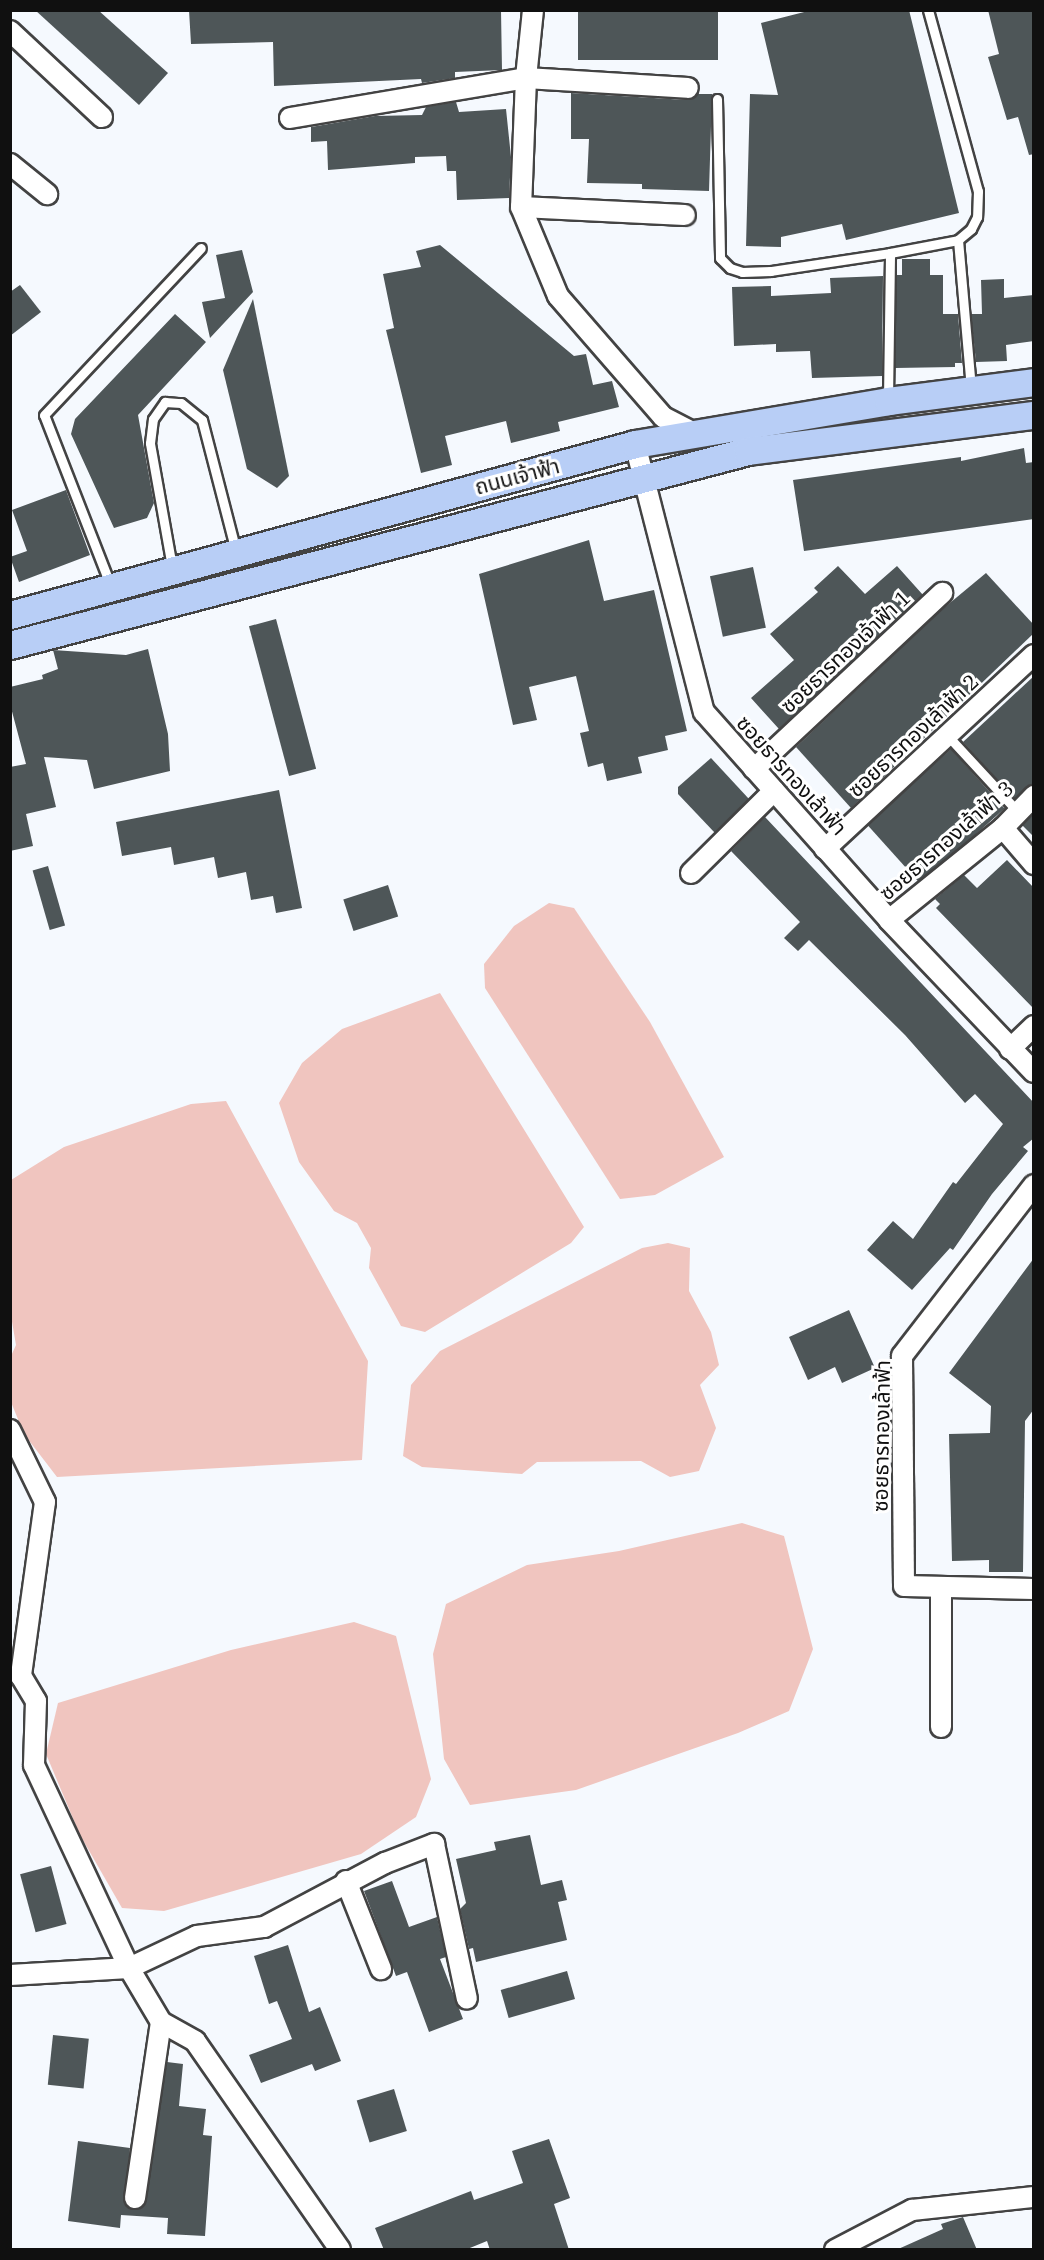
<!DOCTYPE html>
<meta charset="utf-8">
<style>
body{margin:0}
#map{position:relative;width:1044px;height:2260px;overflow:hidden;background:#f5f9fe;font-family:"IBM Plex Serif","Noto Sans Thai",serif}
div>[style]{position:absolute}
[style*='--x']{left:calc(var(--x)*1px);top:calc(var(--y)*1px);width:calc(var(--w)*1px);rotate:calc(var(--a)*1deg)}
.water>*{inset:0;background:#f0c5bf}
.building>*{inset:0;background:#4e5658;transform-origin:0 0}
.roads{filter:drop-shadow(2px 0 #434343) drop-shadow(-2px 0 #434343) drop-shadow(0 2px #434343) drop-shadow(0 -2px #434343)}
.lane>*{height:9px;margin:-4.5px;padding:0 4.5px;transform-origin:4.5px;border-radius:4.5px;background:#fff}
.street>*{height:20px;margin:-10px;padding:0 10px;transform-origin:10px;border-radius:10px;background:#fff}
.secondary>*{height:27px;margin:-13.5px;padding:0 13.5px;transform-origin:13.5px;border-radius:13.5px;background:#b8cef6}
span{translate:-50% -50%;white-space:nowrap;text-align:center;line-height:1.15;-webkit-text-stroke:6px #fff;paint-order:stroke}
.street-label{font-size:21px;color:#101010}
.frame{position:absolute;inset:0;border:12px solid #101010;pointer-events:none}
</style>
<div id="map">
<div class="water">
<div style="clip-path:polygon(549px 903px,574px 908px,650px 1022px,724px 1157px,655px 1195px,620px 1199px,485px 988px,484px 964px,514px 926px)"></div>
<div style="clip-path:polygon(440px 993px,584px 1227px,571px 1243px,425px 1332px,401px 1326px,369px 1268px,371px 1248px,357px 1223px,334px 1211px,299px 1162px,279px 1103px,302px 1063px,342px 1029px)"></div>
<div style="clip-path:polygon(226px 1101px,368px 1361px,362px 1460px,57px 1477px,24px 1434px,11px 1402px,11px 1356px,16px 1345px,10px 1310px,11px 1180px,64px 1147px,191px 1104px)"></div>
<div style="clip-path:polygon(668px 1243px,690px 1248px,689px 1291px,711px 1332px,719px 1365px,700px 1385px,716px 1428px,699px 1471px,670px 1477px,641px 1461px,537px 1462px,522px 1474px,422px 1467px,403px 1456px,411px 1385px,440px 1351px,642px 1248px)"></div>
<div style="clip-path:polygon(742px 1523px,784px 1536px,813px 1649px,789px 1711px,738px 1733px,576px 1790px,470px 1805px,444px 1759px,433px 1654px,446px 1604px,527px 1565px,619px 1551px)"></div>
<div style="clip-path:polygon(354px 1622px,396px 1636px,431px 1779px,416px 1817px,361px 1854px,164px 1911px,122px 1908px,80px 1835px,46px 1754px,58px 1703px,231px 1650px)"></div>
</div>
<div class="building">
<div style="clip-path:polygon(35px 10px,98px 10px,168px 73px,139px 105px)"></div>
<div style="clip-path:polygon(189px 10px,501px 10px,502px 70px,455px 72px,455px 78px,422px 83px,421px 79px,274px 86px,273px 42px,191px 44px)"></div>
<div style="left:578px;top:10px;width:140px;height:50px"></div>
<div style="clip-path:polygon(812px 10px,909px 10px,959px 213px,846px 240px,842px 224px,781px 237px,781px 247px,746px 246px,750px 94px,778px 95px,761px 23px)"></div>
<div style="clip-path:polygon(988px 10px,1034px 10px,1034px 154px,1029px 155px,1018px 117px,1007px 120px,988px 57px,999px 54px)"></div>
<div style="clip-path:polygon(571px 93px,687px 100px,698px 94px,712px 94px,709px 191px,642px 189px,642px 184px,587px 183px,589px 139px,571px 139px)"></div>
<div style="clip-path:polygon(456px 102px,459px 112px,506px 109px,511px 157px,509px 198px,457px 200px,456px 171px,447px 171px,446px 156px,415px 157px,415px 163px,328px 170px,327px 141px,311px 142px,311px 127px,375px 116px,422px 115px,426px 107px)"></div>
<div style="clip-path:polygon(440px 245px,574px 356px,586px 354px,593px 385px,612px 381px,619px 407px,558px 422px,560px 431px,511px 443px,506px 421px,445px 436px,452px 465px,421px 473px,386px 330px,394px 328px,383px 274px,421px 267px,416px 251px)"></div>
<div style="clip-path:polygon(242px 250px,253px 292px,210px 338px,202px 302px,225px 298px,216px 255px)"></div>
<div style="clip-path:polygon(902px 259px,930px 259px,930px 275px,943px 275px,943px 314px,958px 314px,962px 363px,955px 363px,955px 367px,895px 368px,896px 275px,902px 275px)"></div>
<div style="clip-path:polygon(883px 276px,882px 376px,812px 378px,810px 351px,776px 352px,776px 344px,734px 346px,732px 287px,771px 286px,771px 296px,831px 293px,830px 278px)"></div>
<div style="clip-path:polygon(1004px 279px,1004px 298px,1034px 295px,1034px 341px,1006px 345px,1007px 361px,976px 362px,971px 314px,982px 314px,981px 280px)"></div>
<div style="clip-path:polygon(20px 285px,41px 312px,10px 336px,10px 292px)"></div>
<div style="clip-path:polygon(253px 299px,289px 476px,277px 488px,247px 469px,223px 370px)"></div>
<div style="clip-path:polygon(175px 314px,206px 342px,138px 415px,154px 503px,147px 518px,114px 528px,71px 434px,75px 419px)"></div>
<div style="clip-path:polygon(1024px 448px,1026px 463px,1034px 462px,1034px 519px,804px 551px,793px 480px,961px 457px,961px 461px)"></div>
<div style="clip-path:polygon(66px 490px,90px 555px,19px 582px,10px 557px,27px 551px,12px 510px)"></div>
<div style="clip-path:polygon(589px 540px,604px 601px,654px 590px,687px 731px,665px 736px,668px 750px,638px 757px,642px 773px,607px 781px,603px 763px,588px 767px,580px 733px,589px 731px,576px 676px,529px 687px,537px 720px,513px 725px,479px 574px)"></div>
<div style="clip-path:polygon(838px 566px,865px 594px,897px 566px,923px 595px,779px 729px,751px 698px,794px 660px,770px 634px,818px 592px,814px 588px)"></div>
<div style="left:753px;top:567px;width:62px;height:44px;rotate:78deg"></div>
<div style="clip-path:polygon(986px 573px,1034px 625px,1034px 633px,851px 808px,796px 747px,939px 612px)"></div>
<div style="left:276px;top:619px;width:155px;height:28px;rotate:75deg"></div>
<div style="clip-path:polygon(148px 649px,168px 734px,170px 771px,94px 789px,87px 760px,44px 757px,56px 807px,26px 814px,33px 846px,10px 851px,10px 767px,26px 764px,10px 704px,10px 687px,43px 679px,42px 675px,58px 669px,53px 650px,126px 655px)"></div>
<div style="clip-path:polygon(1034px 676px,1034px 784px,1015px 799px,963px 742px)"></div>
<div style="left:951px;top:749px;width:80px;height:113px;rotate:48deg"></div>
<div style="clip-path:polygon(711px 758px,749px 799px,715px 833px,678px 794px,678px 787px)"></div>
<div style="clip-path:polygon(279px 790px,302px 908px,276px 913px,273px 896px,251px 900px,246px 872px,218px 878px,214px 857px,174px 865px,171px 847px,122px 856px,116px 822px)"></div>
<div style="clip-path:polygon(1034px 814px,1034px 837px,1022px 825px)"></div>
<div style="clip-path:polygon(765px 817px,1034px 1103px,1034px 1138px,1023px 1147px,1028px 1151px,992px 1194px,953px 1250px,950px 1248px,912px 1290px,867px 1250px,893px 1221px,913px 1239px,953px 1182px,956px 1184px,1003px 1124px,975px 1094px,965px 1103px,905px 1035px,809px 940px,798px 951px,784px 938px,800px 922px,731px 851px)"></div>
<div style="clip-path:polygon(1007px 860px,1034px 888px,1034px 1009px,936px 908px,940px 904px,935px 899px,964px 875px,977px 888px)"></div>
<div style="left:48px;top:866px;width:62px;height:16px;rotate:74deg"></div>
<div style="left:388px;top:885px;width:33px;height:47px;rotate:72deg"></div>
<div style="clip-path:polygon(1034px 1258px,1034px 1409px,1025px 1421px,1023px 1572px,989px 1572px,989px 1560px,952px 1561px,949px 1434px,990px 1433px,991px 1406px,949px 1373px)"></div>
<div style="clip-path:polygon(849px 1310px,875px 1368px,842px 1383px,835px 1367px,808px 1380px,789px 1337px)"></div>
<div style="clip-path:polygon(530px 1835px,541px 1885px,562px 1880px,567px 1900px,558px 1902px,567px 1940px,476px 1962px,473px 1948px,469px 1949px,460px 1909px,466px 1903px,456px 1859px,496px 1850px,494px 1842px)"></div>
<div style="left:51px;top:1866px;width:60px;height:32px;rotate:75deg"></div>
<div style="clip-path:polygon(392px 1881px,409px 1927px,437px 1917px,446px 1957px,440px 1959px,463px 2019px,429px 2032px,407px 1972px,396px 1976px,364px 1891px)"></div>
<div style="clip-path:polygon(288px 1945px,309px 2012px,320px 2007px,341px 2061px,315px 2071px,312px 2064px,261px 2083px,249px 2055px,292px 2039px,277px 2001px,269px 2004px,254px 1956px)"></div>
<div style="left:567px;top:1971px;width:29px;height:69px;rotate:74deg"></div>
<div style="left:53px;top:2035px;width:36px;height:50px;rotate:6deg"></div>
<div style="clip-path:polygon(167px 2062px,183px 2064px,179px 2106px,206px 2109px,203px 2135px,212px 2136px,205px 2236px,167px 2234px,168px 2218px,121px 2215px,120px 2228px,68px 2221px,78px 2141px,130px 2148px,124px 2202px,133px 2210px,145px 2205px)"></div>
<div style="left:394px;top:2089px;width:44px;height:39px;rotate:73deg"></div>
<div style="clip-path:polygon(549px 2139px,570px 2198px,554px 2204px,569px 2250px,490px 2250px,487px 2241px,465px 2250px,384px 2250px,375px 2228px,471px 2191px,474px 2200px,523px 2183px,512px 2151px)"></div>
<div style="clip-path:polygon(963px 2217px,977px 2250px,896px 2250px,943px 2229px,941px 2224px)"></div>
</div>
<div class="roads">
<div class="lane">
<div style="--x:928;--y:10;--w:188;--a:74.6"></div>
<div style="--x:978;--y:191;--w:26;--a:92"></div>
<div style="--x:977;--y:217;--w:13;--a:117"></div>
<div style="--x:971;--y:229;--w:17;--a:140"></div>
<div style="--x:958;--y:240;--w:149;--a:85"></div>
<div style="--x:717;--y:99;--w:159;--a:88.9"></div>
<div style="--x:720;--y:258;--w:14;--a:45"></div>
<div style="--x:730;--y:268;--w:13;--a:18"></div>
<div style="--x:742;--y:272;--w:29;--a:-2"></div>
<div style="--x:771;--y:271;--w:120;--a:-8.6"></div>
<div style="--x:888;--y:399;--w:146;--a:-89.2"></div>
<div style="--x:890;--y:253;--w:69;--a:-10.8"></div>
<div style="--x:172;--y:567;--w:126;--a:-100.1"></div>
<div style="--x:150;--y:443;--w:24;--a:-83"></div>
<div style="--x:153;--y:419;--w:21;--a:-55"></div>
<div style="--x:165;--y:402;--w:16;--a:4"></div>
<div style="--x:181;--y:403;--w:27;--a:39"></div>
<div style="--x:202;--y:420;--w:135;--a:75.5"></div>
<div style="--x:110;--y:584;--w:181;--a:-111.3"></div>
<div style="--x:44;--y:415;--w:229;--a:-46.8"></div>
<div style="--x:947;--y:735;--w:105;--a:47.3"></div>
</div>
<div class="street">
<div style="--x:533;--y:10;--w:68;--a:95.9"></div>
<div style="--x:526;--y:78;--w:129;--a:92.2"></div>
<div style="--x:521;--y:207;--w:96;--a:67.4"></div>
<div style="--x:558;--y:296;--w:160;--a:49"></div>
<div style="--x:663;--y:417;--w:37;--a:27"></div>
<div style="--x:10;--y:31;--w:126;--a:43.1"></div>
<div style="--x:290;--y:118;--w:239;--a:-9.6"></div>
<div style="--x:526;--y:78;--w:162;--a:3.5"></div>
<div style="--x:10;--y:164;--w:48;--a:39"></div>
<div style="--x:521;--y:207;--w:164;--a:2.8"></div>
<div style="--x:635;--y:444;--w:277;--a:75.6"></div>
<div style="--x:704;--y:712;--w:278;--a:48.3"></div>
<div style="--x:889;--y:920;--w:210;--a:46.4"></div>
<div style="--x:754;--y:769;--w:258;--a:-43.1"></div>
<div style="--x:1003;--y:828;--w:48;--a:49.3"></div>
<div style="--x:825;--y:849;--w:285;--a:-42.9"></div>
<div style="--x:691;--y:873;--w:117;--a:-44.7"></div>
<div style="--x:889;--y:920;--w:146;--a:-38.9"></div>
<div style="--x:1003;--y:828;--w:45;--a:-45.9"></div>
<div style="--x:1010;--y:1049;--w:33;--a:-44"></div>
<div style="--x:1034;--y:1185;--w:216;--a:127.7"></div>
<div style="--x:902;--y:1356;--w:230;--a:89.5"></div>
<div style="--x:904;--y:1586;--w:130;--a:1.3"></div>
<div style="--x:10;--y:1430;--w:80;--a:64.1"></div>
<div style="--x:45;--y:1502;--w:176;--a:97.9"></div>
<div style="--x:21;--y:1676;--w:29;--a:59"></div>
<div style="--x:36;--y:1701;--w:64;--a:91.8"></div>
<div style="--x:34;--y:1765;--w:224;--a:64.9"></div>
<div style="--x:129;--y:1968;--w:63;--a:59.3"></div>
<div style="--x:161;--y:2022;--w:39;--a:29"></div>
<div style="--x:195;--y:2041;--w:254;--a:55.2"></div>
<div style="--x:941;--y:1727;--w:139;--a:-90"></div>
<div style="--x:346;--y:1881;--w:95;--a:68.3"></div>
<div style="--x:10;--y:1975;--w:119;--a:-3.4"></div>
<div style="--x:129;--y:1968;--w:75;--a:-25.2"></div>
<div style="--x:197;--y:1936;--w:68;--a:-7.7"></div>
<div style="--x:264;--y:1927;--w:137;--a:-27.9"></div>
<div style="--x:385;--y:1863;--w:53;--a:-21.2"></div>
<div style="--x:434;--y:1844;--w:158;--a:78"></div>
<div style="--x:135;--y:2198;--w:178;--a:-81.6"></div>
<div style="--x:835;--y:2250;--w:87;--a:-27.5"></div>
<div style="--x:912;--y:2210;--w:123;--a:-6.1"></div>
</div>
<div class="secondary">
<div style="--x:10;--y:615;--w:648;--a:-15.3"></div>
<div style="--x:635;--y:444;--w:257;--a:-9.6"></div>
<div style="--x:888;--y:401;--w:147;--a:-7.4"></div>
<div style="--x:10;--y:645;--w:763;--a:-14.73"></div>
<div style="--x:748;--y:451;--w:288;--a:-7.2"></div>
</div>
</div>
<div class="street-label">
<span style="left:517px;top:476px;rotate:-15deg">ถนนเจ้าฟ้า</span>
<span style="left:845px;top:651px;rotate:-43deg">ซอยธารทองเจ้าฟ้า 1</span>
<span style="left:913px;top:735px;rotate:-43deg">ซอยธารทองเล้าฟ้า 2</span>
<span style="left:792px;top:775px;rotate:48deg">ซอยธารทองเล้าฟ้า</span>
<span style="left:946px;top:840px;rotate:-41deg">ซอยธารทองเล้าฟ้า 3</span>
<span style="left:881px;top:1436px;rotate:-89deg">ซอยธารทองเล้าฟ้า</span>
</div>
<div class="frame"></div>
</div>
